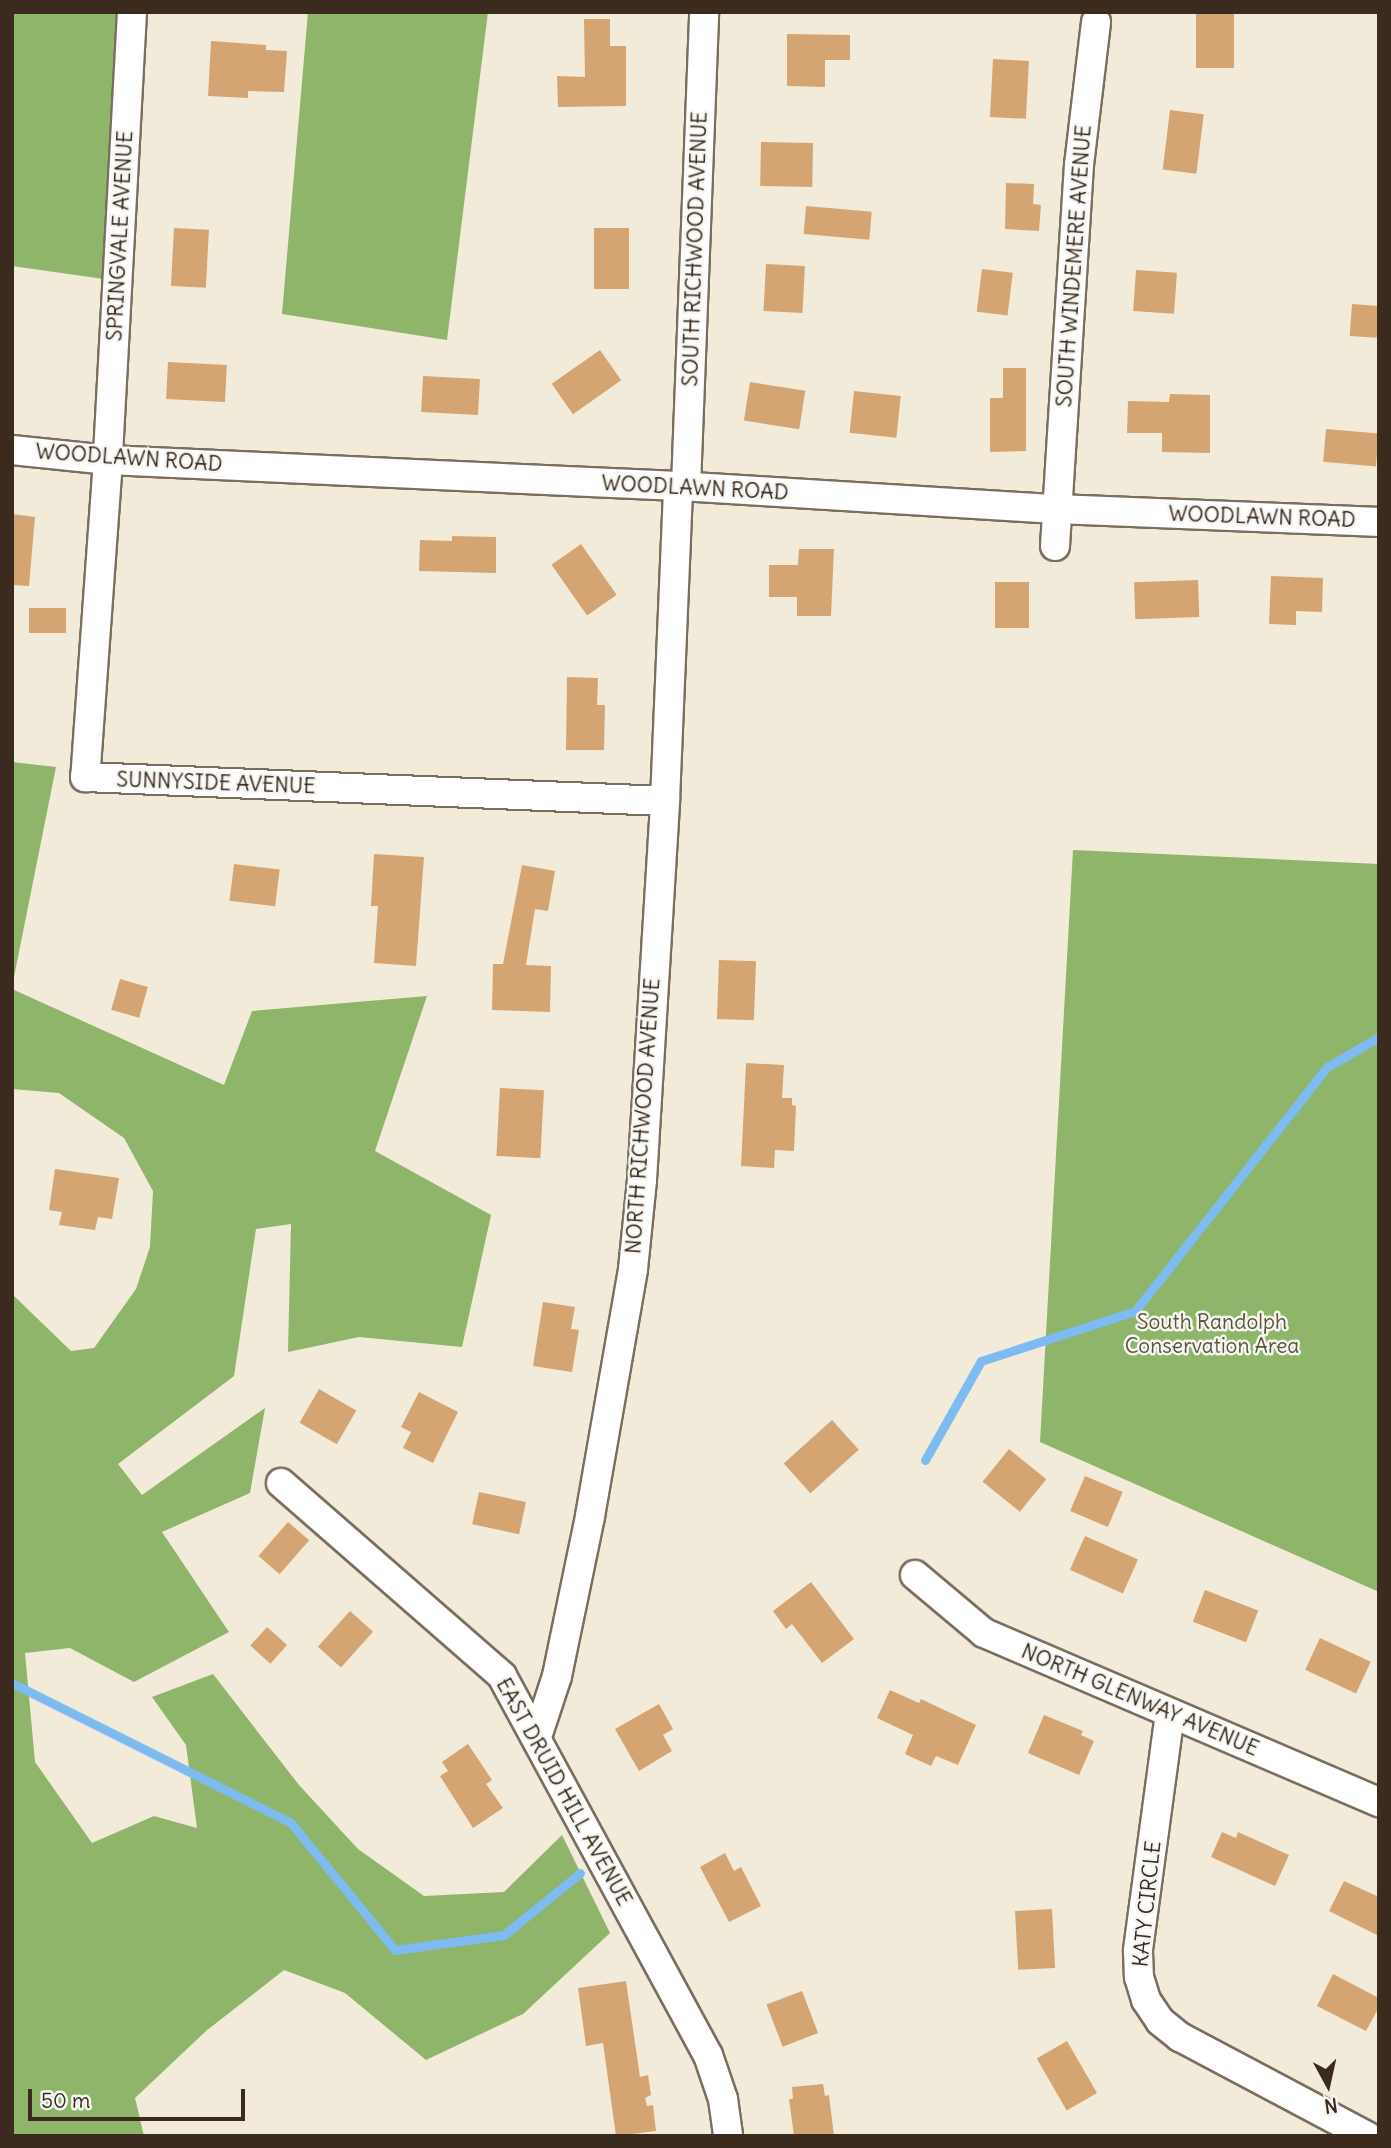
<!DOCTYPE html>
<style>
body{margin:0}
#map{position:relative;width:1391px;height:2148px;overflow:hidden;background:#f3ebd9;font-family:Delius,sans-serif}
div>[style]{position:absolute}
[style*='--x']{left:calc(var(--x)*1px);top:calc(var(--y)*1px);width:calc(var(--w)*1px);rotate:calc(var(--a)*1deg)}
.forest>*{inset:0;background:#8eb56a}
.stream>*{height:9px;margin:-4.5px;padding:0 4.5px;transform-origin:4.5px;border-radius:4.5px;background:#7ebbf1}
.building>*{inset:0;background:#d5a473;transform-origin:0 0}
.roads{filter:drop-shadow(2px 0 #7b6e5f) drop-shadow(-2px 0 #7b6e5f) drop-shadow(0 2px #7b6e5f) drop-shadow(0 -2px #7b6e5f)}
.minor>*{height:28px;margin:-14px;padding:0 14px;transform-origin:14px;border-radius:14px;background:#fff}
span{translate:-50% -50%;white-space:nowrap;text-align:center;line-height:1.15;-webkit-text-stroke:5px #f6f6f2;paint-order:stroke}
.street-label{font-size:21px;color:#3b2a1e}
.park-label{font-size:21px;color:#595435}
.frame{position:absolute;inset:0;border:14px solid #3b2a1e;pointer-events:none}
.north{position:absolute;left:1293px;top:2050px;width:70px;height:70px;-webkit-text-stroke:5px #f6f6f2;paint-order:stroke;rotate:172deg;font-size:19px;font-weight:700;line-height:28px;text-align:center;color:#3b2a1e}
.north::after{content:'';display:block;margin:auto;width:24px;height:32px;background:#3b2a1e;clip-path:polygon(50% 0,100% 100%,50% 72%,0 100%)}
.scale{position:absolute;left:28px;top:2089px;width:217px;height:32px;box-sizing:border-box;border:4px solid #3b2a1e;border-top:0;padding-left:9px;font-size:21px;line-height:24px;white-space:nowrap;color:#3b2a1e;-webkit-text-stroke:5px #f6f6f2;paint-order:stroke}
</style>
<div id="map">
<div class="forest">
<div style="clip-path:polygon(12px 12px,132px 12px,118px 281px,12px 266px)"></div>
<div style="clip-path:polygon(308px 12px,488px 12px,447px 340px,282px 314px)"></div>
<div style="clip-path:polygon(12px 762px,56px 767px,12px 987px)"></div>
<div style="clip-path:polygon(1073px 850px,1379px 864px,1379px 1592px,1040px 1442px)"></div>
<div style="clip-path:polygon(12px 989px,224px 1085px,252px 1011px,427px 996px,375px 1151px,491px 1215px,462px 1347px,359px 1337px,288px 1352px,291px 1224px,256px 1229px,234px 1376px,118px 1464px,142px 1495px,265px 1408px,250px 1493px,162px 1532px,229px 1632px,134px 1682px,70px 1648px,25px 1653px,35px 1762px,92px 1843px,154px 1816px,197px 1828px,186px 1745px,152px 1697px,213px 1674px,299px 1785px,358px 1849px,424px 1896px,504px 1892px,562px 1835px,610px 1933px,523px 2014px,426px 2060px,345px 1993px,284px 1970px,206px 2031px,135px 2098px,144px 2136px,12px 2136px,12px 1294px,71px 1351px,94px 1348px,136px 1289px,150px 1247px,153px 1191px,124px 1138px,59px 1093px,12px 1089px)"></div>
</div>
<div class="stream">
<div style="--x:925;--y:1460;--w:114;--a:-60.5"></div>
<div style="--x:981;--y:1361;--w:162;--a:-18"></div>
<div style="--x:1135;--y:1311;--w:310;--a:-51.8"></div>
<div style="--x:1327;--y:1067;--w:60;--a:-30"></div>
<div style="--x:12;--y:1683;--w:312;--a:26.6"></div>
<div style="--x:291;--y:1823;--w:164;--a:50.7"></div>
<div style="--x:395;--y:1950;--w:110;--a:-7.8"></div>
<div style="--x:504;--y:1935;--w:98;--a:-39.2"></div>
</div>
<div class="building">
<div style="left:1196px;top:12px;width:38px;height:56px"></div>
<div style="clip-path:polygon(584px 19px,610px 19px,610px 46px,626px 46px,626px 106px,558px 107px,557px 76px,585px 77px)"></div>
<div style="clip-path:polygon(787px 34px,850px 35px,850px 60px,825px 60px,825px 87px,787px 86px)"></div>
<div style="clip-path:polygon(211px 41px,266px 45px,266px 50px,287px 51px,284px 92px,248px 91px,248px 98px,208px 96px)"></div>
<div style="left:993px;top:59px;width:36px;height:58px;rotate:3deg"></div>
<div style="left:1170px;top:110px;width:34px;height:60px;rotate:7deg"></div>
<div style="left:761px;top:142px;width:52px;height:44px;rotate:1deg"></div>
<div style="clip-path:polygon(1006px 183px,1034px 184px,1033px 204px,1041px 205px,1039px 231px,1005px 229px)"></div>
<div style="left:806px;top:206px;width:66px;height:28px;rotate:5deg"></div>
<div style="left:174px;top:228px;width:35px;height:58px;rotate:3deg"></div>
<div style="left:594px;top:228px;width:35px;height:61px"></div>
<div style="left:766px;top:264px;width:39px;height:47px;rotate:3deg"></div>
<div style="left:982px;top:269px;width:31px;height:43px;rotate:7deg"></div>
<div style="left:1136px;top:270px;width:41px;height:41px;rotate:4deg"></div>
<div style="left:1352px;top:304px;width:27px;height:32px;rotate:4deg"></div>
<div style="left:600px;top:350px;width:37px;height:59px;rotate:55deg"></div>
<div style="left:168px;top:362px;width:59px;height:37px;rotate:3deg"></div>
<div style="clip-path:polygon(1003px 368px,1026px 368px,1026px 451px,990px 452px,990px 398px,1003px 398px)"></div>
<div style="left:423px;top:376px;width:57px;height:36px;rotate:3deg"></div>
<div style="left:750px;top:382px;width:56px;height:39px;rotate:9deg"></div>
<div style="left:854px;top:391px;width:47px;height:42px;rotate:6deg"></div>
<div style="clip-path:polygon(1170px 394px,1210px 395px,1210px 453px,1162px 452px,1162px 433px,1127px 433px,1128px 401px,1169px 402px)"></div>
<div style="left:1326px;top:429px;width:53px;height:33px;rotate:5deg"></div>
<div style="clip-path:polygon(12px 514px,35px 517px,29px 586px,12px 585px)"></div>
<div style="clip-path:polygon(452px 536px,496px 537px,496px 573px,419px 571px,420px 540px,452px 541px)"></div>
<div style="left:581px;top:544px;width:62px;height:36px;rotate:55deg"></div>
<div style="clip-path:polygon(799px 549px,834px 549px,831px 616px,797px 616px,797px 597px,769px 597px,769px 565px,798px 565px)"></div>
<div style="clip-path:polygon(1271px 576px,1323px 578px,1322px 612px,1296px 611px,1296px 625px,1269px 624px)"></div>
<div style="left:1198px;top:580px;width:37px;height:64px;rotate:88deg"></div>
<div style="left:995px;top:582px;width:34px;height:46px"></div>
<div style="left:29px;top:608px;width:37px;height:25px"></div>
<div style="clip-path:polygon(567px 677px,598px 678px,597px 705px,605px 705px,604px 750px,566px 750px)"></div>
<div style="clip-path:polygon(374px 854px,424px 857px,416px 966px,374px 963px,378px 906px,371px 906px)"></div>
<div style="left:234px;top:864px;width:46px;height:37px;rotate:7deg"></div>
<div style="clip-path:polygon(522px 865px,555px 871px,548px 911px,535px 909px,526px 965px,551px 966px,550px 1012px,492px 1010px,493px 964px,503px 964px)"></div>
<div style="left:719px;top:960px;width:37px;height:59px;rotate:2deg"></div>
<div style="left:120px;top:979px;width:29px;height:32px;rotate:16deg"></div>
<div style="clip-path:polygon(746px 1063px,784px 1065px,782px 1098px,792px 1098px,792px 1105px,796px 1106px,794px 1151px,775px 1150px,774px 1168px,741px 1166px)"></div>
<div style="left:500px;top:1088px;width:44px;height:68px;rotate:3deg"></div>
<div style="clip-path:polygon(55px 1169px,119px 1178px,112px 1219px,98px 1217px,95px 1230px,59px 1225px,62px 1212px,49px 1210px)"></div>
<div style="clip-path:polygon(543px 1302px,575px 1307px,571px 1329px,579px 1330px,572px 1372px,533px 1366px)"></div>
<div style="left:319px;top:1389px;width:43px;height:39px;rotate:30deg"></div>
<div style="clip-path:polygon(419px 1392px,458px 1412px,433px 1463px,403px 1448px,411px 1432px,401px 1427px)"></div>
<div style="left:832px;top:1420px;width:40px;height:65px;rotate:48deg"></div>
<div style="left:1009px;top:1449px;width:48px;height:42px;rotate:39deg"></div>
<div style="left:1085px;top:1476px;width:41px;height:38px;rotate:23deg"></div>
<div style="left:479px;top:1492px;width:48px;height:33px;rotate:12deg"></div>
<div style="left:288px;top:1522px;width:28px;height:45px;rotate:41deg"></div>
<div style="left:1085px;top:1536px;width:58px;height:37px;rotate:24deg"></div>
<div style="clip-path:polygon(811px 1582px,854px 1639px,822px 1663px,792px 1624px,786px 1629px,773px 1611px)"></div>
<div style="left:1205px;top:1590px;width:57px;height:34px;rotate:21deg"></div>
<div style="left:350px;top:1611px;width:31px;height:48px;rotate:42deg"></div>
<div style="left:267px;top:1627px;width:27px;height:25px;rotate:42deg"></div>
<div style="left:1320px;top:1638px;width:56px;height:35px;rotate:25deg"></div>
<div style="clip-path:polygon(890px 1690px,919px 1703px,921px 1699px,976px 1725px,958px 1765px,936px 1756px,931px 1766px,905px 1754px,913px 1735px,877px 1718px)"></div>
<div style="clip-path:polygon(659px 1704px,673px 1729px,663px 1735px,672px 1751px,639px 1771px,615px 1729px)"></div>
<div style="clip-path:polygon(1044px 1715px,1083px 1731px,1081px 1735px,1094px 1741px,1079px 1775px,1028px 1753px)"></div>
<div style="clip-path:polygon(468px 1744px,492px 1780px,486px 1784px,503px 1808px,473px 1828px,440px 1776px,448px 1771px,442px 1762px)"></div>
<div style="clip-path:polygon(1222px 1832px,1236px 1838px,1238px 1832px,1289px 1855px,1275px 1886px,1211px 1857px)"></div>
<div style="clip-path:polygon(725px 1853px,734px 1871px,741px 1867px,761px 1906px,729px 1922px,700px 1867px)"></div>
<div style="clip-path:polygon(1344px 1881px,1379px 1897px,1379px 1936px,1329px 1911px)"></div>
<div style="left:1052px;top:1909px;width:59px;height:37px;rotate:87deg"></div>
<div style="clip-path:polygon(1333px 1974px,1379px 1998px,1379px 2007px,1366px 2031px,1317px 2006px)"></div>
<div style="clip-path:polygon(626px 1981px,640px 2077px,648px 2075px,651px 2095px,645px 2098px,647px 2106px,653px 2105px,656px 2131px,616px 2136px,603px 2043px,586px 2046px,578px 1988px)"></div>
<div style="left:802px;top:1991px;width:45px;height:38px;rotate:69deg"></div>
<div style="left:1067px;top:2041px;width:60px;height:35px;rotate:60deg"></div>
<div style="clip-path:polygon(823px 2084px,825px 2096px,829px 2095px,834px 2136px,794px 2136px,789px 2099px,793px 2099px,792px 2087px)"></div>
</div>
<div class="roads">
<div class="minor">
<div style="--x:132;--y:12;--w:449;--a:93.1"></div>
<div style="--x:108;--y:460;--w:318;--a:94.1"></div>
<div style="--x:85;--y:777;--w:580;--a:2.37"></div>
<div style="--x:12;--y:450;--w:97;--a:5.9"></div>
<div style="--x:108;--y:460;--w:571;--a:2.61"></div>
<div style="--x:678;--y:486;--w:381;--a:3.5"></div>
<div style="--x:1058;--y:509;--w:321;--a:2.3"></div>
<div style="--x:686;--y:486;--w:474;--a:-87.8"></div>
<div style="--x:1055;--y:546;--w:382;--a:-86.4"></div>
<div style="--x:1079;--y:165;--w:144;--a:-83.2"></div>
<div style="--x:281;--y:1483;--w:293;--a:41.1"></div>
<div style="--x:502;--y:1676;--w:431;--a:61.5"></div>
<div style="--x:708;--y:2055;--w:46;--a:71.2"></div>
<div style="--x:723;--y:2099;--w:37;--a:82"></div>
<div style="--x:915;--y:1575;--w:90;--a:40"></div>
<div style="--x:984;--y:1633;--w:430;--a:23.2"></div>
<div style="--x:1170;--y:1713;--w:240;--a:97.7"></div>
<div style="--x:1138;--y:1951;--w:26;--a:88"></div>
<div style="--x:1139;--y:1977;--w:24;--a:73"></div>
<div style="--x:1146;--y:2000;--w:25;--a:56"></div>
<div style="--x:1160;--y:2021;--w:26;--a:39"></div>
<div style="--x:1180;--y:2037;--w:212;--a:27.9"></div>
<div style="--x:537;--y:1737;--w:64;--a:-71.8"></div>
<div style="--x:557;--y:1676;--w:163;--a:-78.3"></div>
<div style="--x:590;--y:1516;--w:251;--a:-80.1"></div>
<div style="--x:633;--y:1269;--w:89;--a:-84.2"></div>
<div style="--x:642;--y:1180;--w:380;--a:-86.5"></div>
<div style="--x:665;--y:801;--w:315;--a:-87.6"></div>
</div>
</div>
<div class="street-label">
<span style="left:120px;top:236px;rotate:-87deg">SPRINGVALE AVENUE</span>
<span style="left:695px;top:249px;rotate:-88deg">SOUTH RICHWOOD AVENUE</span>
<span style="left:1074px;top:266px;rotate:-86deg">SOUTH WINDEMERE AVENUE</span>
<span style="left:129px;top:458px;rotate:4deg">WOODLAWN ROAD</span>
<span style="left:695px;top:488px;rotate:3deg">WOODLAWN ROAD</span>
<span style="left:1262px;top:517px;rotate:2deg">WOODLAWN ROAD</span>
<span style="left:216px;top:783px;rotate:2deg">SUNNYSIDE AVENUE</span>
<span style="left:643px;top:1116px;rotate:-86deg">NORTH RICHWOOD AVENUE</span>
<span style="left:1140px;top:1700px;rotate:23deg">NORTH GLENWAY AVENUE</span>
<span style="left:564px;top:1792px;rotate:61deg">EAST DRUID HILL AVENUE</span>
<span style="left:1147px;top:1904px;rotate:-84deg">KATY CIRCLE</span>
</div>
<div class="park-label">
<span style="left:1212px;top:1334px">South Randolph<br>Conservation Area</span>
</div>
<div class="frame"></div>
<div class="north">N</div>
<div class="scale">50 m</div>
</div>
